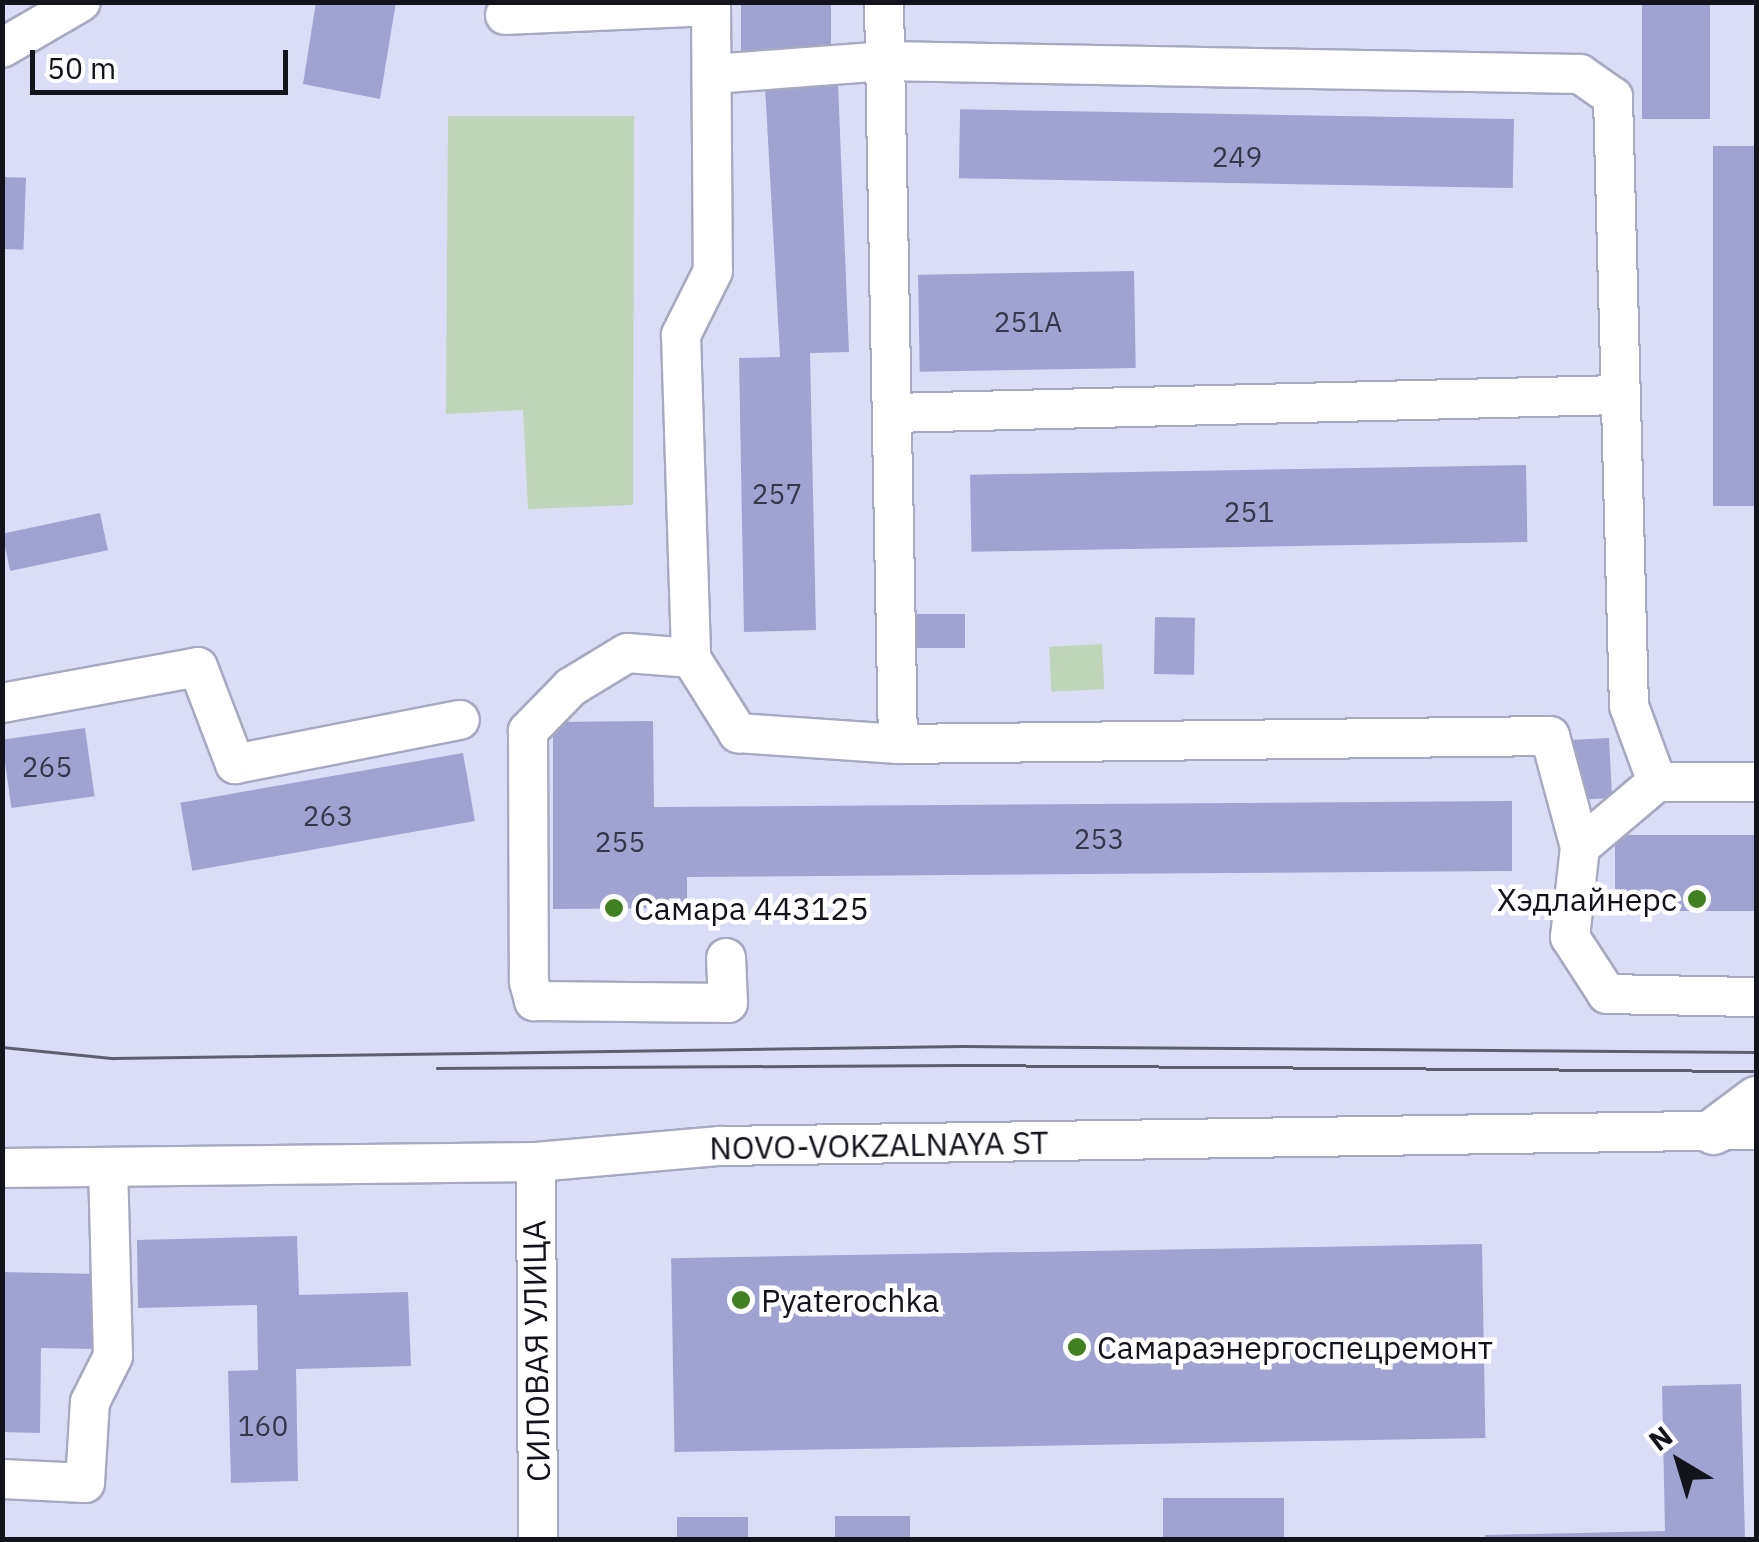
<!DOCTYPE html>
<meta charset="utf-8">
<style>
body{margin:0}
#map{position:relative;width:1759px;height:1542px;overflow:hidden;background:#dbddf6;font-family:"IBM Plex Sans",sans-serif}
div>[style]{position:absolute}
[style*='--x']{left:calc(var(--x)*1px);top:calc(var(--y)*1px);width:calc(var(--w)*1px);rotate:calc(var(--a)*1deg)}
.green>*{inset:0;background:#bfd5b7;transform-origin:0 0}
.building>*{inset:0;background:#a0a3d1;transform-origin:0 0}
.roads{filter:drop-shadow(2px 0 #a7a9c0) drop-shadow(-2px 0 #a7a9c0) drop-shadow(0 2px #a7a9c0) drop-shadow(0 -2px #a7a9c0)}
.minor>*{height:38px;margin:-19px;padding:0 19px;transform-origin:19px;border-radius:19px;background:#fff}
.major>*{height:45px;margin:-22.5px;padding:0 22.5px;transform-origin:22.5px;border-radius:22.5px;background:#fff}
.tram>*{height:2.5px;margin:-1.25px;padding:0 1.25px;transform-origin:1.25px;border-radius:1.25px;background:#5e5f6e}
.dots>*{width:28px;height:28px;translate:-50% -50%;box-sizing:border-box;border:5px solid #fff;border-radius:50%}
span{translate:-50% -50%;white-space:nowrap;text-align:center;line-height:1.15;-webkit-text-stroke:9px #fff;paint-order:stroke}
.number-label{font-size:28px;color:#363748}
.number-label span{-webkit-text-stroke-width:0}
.poi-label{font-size:32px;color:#12131b}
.right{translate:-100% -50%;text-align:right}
.left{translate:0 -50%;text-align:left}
.street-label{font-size:32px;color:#12131b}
.frame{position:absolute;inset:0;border:5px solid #12131b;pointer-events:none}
.north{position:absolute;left:1629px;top:1412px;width:100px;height:100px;-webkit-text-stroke:8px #fff;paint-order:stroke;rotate:322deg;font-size:28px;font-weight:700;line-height:40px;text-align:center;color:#12131b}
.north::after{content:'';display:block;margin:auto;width:35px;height:45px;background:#12131b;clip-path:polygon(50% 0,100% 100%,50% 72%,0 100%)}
.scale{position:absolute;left:30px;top:50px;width:258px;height:45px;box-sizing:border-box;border:5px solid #12131b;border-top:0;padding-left:12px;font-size:30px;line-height:35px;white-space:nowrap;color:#12131b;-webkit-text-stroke:8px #fff;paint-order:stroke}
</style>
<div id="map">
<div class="green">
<div style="clip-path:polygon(448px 116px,634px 116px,633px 505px,528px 509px,523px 410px,446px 414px)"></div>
<div style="left:1102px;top:644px;width:45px;height:53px;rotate:87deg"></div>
</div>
<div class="building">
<div style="clip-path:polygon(316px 2px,396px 2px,380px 99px,303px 84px)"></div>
<div style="left:741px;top:2px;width:90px;height:49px"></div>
<div style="left:1642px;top:2px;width:68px;height:117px"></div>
<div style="clip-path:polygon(838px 84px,849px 352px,810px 353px,816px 630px,744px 632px,739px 358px,780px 357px,765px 86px)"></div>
<div style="left:1514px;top:119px;width:69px;height:554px;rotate:91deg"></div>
<div style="left:1713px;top:146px;width:43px;height:360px"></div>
<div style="left:2px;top:177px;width:24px;height:72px;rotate:2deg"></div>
<div style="left:1134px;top:271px;width:97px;height:216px;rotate:89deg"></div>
<div style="left:1526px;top:465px;width:77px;height:556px;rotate:89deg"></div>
<div style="left:100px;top:513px;width:38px;height:100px;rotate:78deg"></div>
<div style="left:965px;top:614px;width:34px;height:53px;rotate:90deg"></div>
<div style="left:1155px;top:617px;width:40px;height:57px;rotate:1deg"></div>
<div style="clip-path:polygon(653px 721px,654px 807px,1512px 801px,1512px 871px,687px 877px,687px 908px,553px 909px,553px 722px)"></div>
<div style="left:85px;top:728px;width:69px;height:84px;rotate:82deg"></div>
<div style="left:1609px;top:738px;width:60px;height:39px;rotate:87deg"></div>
<div style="left:463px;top:753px;width:69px;height:287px;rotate:80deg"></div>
<div style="left:1615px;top:835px;width:141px;height:76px"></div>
<div style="clip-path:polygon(297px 1236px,299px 1295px,408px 1292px,411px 1366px,296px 1369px,298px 1481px,231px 1483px,228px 1371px,258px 1370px,257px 1305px,138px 1308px,137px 1240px)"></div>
<div style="left:1482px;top:1244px;width:194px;height:811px;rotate:89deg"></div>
<div style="clip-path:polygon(2px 1272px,97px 1274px,96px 1349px,41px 1348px,40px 1433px,2px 1432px)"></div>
<div style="clip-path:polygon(1741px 1384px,1745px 1540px,1485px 1540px,1485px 1535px,1665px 1531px,1662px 1386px)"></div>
<div style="left:1284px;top:1498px;width:42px;height:121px;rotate:90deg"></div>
<div style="left:835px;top:1516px;width:75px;height:24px"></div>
<div style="left:677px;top:1517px;width:71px;height:23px"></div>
</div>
<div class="roads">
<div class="minor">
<div style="--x:884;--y:2;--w:742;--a:88.92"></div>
<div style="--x:898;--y:744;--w:652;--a:-0.7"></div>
<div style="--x:1550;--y:736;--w:115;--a:74.9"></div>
<div style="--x:1580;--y:847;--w:91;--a:96.3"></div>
<div style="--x:1570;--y:937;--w:68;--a:57"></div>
<div style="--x:1607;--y:994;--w:149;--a:1.2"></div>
<div style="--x:505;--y:15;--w:206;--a:-2.5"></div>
<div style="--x:711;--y:6;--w:265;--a:89.6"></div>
<div style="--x:713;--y:271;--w:72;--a:116.6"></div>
<div style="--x:681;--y:335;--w:323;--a:88.2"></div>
<div style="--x:691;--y:658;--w:89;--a:57.9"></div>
<div style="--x:738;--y:733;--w:160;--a:3.9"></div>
<div style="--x:2;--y:48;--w:91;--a:-30.2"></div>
<div style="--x:713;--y:74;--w:172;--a:-4.3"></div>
<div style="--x:885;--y:61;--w:695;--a:1.07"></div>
<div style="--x:1580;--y:74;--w:40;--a:34.9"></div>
<div style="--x:1613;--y:97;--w:609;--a:88.5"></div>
<div style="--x:1629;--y:706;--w:81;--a:69.8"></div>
<div style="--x:893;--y:413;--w:728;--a:-1.42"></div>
<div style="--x:691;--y:658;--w:64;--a:-175.5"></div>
<div style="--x:627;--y:653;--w:66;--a:148.7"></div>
<div style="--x:571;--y:687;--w:62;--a:134.3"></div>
<div style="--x:528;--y:731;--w:251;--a:89.8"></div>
<div style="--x:529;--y:982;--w:20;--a:75"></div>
<div style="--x:534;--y:1001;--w:194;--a:0.6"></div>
<div style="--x:728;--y:1003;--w:45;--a:-92.5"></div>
<div style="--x:2;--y:703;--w:199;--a:-10.4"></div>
<div style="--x:198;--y:667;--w:104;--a:69.1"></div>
<div style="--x:235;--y:764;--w:229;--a:-11.1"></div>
<div style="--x:1580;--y:847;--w:101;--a:-40.2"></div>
<div style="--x:1657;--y:782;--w:99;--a:0"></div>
<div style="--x:536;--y:1162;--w:378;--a:89.7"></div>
<div style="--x:2;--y:1168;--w:534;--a:-0.64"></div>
<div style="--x:536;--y:1162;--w:185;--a:-5"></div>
<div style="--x:720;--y:1146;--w:1036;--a:-0.88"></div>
<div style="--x:2;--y:1479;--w:83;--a:2.8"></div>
<div style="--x:85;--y:1483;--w:81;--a:-86.5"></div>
<div style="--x:90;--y:1402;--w:51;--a:-63.4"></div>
<div style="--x:113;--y:1356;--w:189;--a:-91.5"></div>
</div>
<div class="major">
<div style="--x:1713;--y:1131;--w:54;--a:-36.7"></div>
</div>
</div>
<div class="tram">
<div style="--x:2;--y:1047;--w:112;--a:5.7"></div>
<div style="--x:113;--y:1058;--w:850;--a:-0.81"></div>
<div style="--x:963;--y:1046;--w:793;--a:0.43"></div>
<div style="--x:437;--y:1068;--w:521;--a:-0.33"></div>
<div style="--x:958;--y:1065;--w:798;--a:0.43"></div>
</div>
<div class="dots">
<div style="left:1697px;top:899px;background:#41801e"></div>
<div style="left:614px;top:908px;background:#41801e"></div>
<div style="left:741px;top:1300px;background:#41801e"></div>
<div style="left:1077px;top:1347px;background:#41801e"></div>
</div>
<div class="number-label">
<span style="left:1237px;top:157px">249</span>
<span style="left:1028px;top:322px">251А</span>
<span style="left:777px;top:494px">257</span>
<span style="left:1249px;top:512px">251</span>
<span style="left:47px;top:767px">265</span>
<span style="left:328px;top:816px">263</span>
<span style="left:1099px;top:839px">253</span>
<span style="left:620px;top:842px">255</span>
<span style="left:263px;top:1426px">160</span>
</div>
<div class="poi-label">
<span class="right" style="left:1677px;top:899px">Хэдлайнерс</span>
<span class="left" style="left:634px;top:908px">Самара 443125</span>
<span class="left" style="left:761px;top:1300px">Pyaterochka</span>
<span class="left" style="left:1097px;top:1347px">Самараэнергоспецремонт</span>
</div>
<div class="street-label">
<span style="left:879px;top:1145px;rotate:-1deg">NOVO-VOKZALNAYA ST</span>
<span style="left:536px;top:1351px;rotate:-91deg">СИЛОВАЯ УЛИЦА</span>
</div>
<div class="frame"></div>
<div class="north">N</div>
<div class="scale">50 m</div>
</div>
